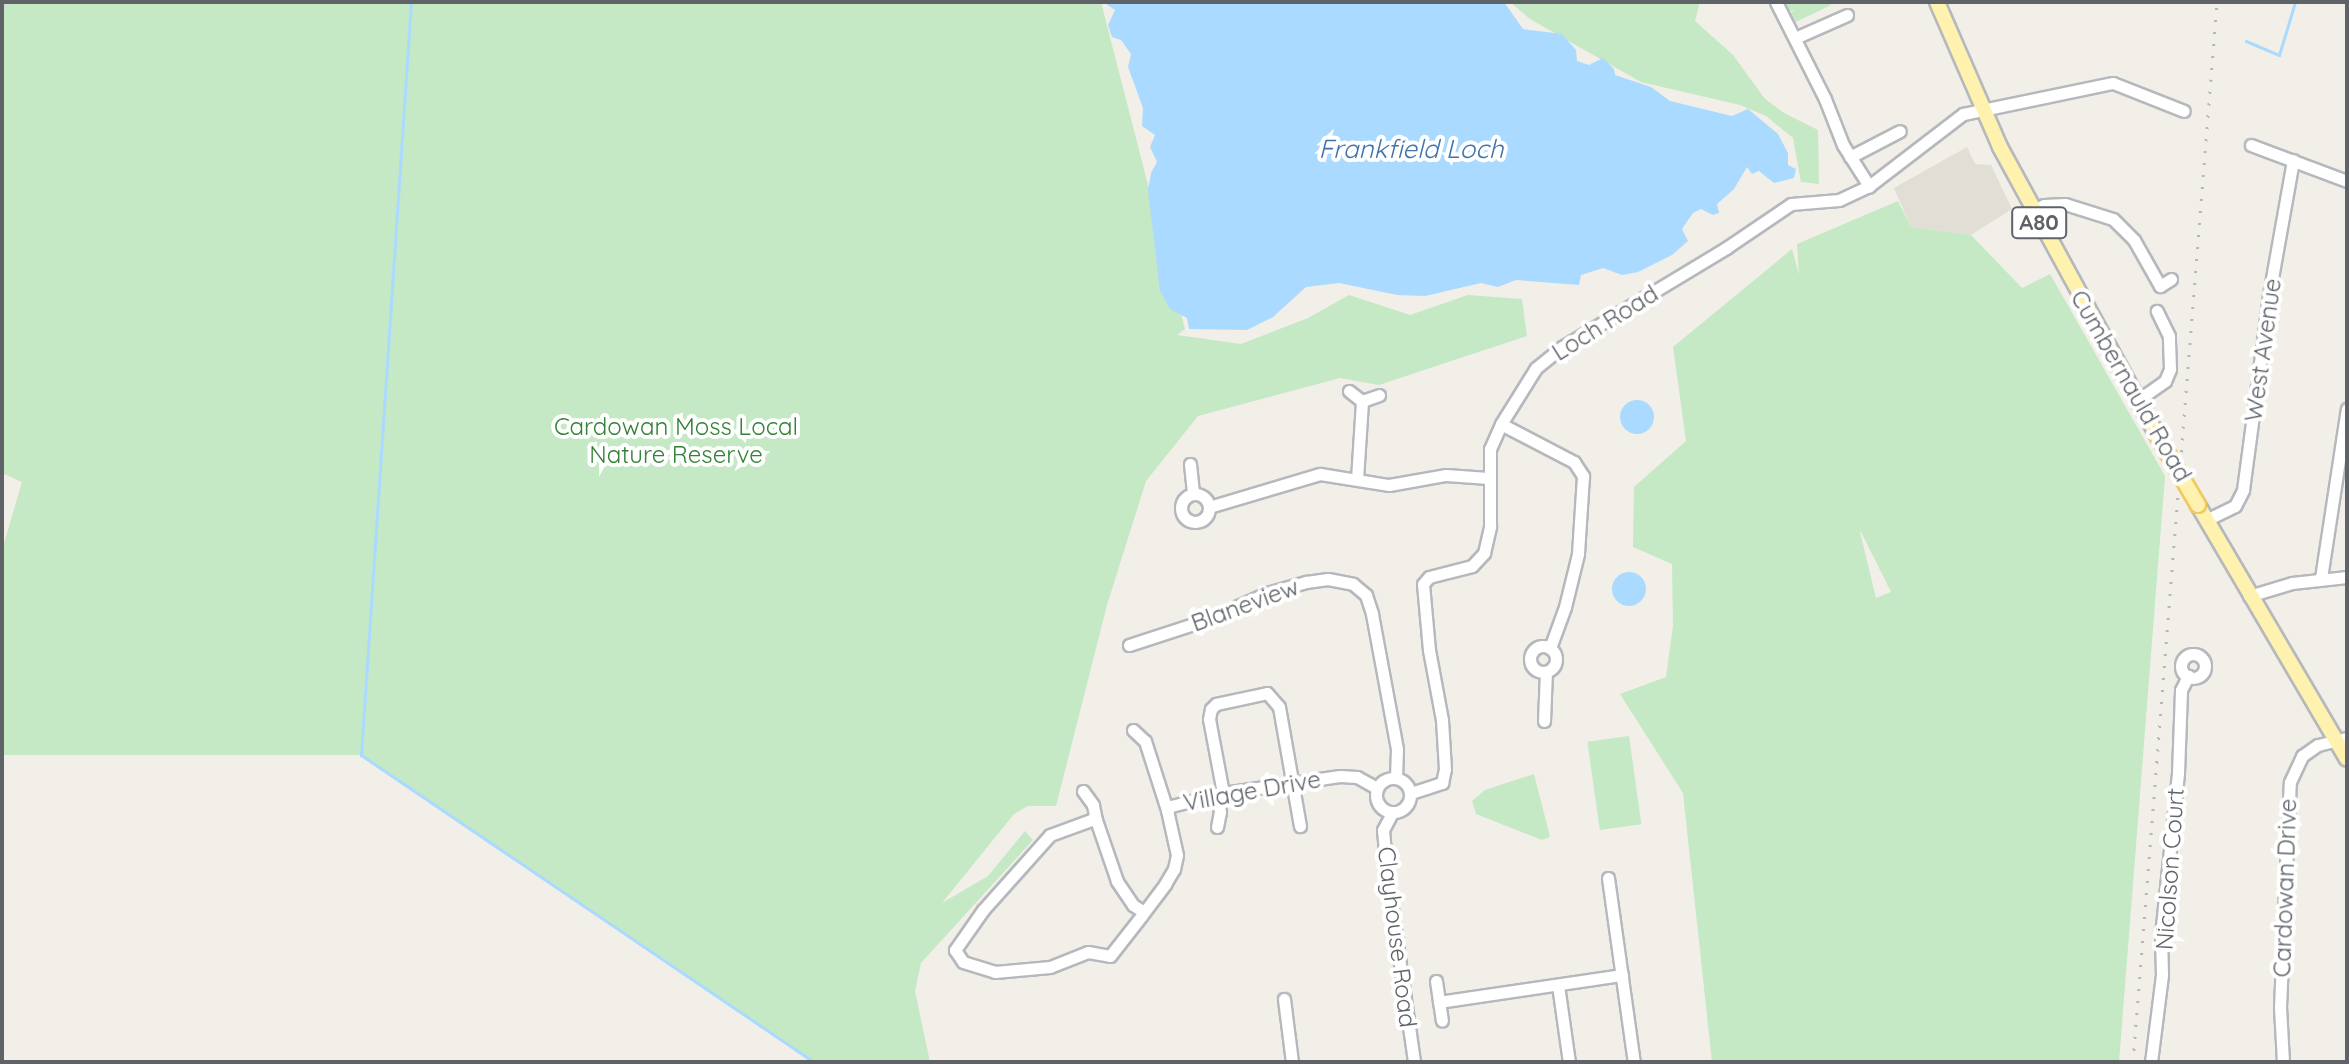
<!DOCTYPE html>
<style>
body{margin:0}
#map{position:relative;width:2349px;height:1064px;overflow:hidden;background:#f1efe8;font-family:Quicksand,sans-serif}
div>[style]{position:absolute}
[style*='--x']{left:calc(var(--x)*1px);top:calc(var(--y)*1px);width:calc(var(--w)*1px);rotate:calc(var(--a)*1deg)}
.education>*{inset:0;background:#e1ded6}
.green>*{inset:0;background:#c5e8c5;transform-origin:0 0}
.water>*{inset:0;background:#aadaff}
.round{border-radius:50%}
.stream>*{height:3px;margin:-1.5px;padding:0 1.5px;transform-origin:1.5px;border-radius:1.5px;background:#aadaff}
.roads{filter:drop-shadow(2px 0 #b5b8bc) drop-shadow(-2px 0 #b5b8bc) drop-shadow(0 2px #b5b8bc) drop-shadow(0 -2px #b5b8bc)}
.minor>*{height:11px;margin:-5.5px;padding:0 5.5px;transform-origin:5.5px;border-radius:5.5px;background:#fff}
.minor>.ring{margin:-5.5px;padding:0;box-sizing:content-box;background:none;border:11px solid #fff;border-radius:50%}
.major>*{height:14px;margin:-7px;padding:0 7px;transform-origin:7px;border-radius:7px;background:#fff2af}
.rail>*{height:3px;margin-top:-1.5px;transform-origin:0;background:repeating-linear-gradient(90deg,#b6b7b8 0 2px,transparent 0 12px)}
.bridges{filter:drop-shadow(2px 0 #f2c960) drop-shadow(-2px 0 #f2c960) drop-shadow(0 2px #f2c960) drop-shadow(0 -2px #f2c960)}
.major-bridge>*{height:14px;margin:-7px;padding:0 7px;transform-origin:7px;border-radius:7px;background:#fff2af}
span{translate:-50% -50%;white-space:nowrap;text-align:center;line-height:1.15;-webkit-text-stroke:8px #fff;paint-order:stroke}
.shield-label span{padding:2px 6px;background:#fff;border:2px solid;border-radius:6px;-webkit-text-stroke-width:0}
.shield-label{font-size:22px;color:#5f6368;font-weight:700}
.street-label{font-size:24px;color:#5f6368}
.park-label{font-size:24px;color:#348238}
.water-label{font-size:26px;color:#4174aa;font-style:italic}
.frame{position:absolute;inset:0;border:4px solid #5f6368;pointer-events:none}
</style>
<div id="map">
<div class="education">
<div style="clip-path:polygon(1967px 147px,1975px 164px,1991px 165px,2012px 209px,1971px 235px,1911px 227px,1894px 188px)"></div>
</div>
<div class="green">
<div style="clip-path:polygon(2px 2px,1101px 2px,1185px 329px,1177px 335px,1241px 344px,1308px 318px,1349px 295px,1410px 315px,1468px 295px,1522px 299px,1527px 336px,1379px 385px,1340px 378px,1198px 416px,1146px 481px,1107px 605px,1056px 806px,1028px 806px,1014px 814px,942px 903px,988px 876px,1025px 831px,1033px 840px,921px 963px,915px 991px,930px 1062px,814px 1062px,361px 755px,2px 755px,2px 550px,22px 482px,2px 473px)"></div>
<div style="clip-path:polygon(1510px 2px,1700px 2px,1695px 21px,1733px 55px,1765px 99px,1784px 113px,1818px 130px,1819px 184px,1801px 182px,1793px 138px,1766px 116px,1740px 105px,1641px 82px,1530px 19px)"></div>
<div style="clip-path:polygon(1785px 2px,1829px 2px,1831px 5px,1796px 22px,1791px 13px,1794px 10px,1790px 11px)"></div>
<div style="clip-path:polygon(evenodd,1898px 201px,1911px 227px,1971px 235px,2022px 288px,2050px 274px,2165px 476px,2119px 1062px,1712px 1062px,1683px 793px,1620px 694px,1666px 677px,1673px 626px,1672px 564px,1633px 547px,1634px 487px,1686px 441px,1673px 347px,1792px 249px,1799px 275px,1797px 244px,1898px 201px,1861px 532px,1891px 592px,1876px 598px,1860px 532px,1861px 532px)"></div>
<div style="left:1629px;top:736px;width:89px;height:42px;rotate:82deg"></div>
<div style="clip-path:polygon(1534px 774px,1550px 837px,1542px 840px,1476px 814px,1472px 801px,1485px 790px)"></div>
</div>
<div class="water">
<div style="clip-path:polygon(1103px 2px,1504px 2px,1523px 29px,1562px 34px,1576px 50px,1577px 61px,1589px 65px,1603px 58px,1614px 69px,1615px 75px,1651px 87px,1670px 101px,1732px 116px,1748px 109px,1778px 134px,1788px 153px,1788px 165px,1796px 169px,1794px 178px,1774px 183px,1759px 171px,1752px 174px,1747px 167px,1734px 189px,1717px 204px,1719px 213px,1713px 215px,1701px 209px,1693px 213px,1682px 229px,1688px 241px,1672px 255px,1638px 272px,1622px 275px,1603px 268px,1581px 275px,1579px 285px,1516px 280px,1498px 287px,1481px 283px,1425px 296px,1397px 295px,1339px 283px,1306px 287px,1273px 317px,1247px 330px,1189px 329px,1187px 318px,1170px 309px,1160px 291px,1148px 190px,1151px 173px,1157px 162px,1150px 147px,1155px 135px,1142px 126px,1143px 108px,1128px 67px,1131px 54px,1121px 40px,1112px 37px,1108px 25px,1115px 10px)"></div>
<div class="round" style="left:1620px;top:400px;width:34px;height:34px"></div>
<div class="round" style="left:1612px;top:572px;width:34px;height:34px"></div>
</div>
<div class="stream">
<div style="--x:411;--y:2;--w:755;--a:93.8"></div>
<div style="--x:361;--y:755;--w:547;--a:34.13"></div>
<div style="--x:2246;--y:41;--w:36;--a:23"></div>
<div style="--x:2279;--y:55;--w:55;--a:-73.2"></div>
</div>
<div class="roads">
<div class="minor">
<div style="--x:1776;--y:2;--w:109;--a:63.2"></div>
<div style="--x:1825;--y:99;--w:49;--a:68.6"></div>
<div style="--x:1843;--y:145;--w:49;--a:57.6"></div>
<div style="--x:1795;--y:38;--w:57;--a:-23.9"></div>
<div style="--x:2251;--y:145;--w:103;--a:20.6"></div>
<div style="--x:1850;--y:157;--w:56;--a:-27.5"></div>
<div style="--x:2032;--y:211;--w:13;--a:-27"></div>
<div style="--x:2044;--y:205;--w:21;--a:-3"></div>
<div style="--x:2065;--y:204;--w:50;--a:17.4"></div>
<div style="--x:2113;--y:219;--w:30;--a:45"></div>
<div style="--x:2134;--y:240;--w:53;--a:60.5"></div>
<div style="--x:2160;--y:286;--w:13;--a:-32"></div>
<div style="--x:1349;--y:391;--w:16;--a:38"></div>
<div style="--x:1362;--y:401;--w:18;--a:-19"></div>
<div style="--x:2138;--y:400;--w:33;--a:-35"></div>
<div style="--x:2165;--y:381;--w:13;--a:-67"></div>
<div style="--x:2170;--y:369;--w:33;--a:-92"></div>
<div style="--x:2169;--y:336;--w:28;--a:-116"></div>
<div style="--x:1501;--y:424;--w:82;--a:27.5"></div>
<div style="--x:1574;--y:462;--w:17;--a:57"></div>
<div style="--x:1583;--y:476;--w:78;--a:93.7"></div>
<div style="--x:1578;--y:554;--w:55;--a:103.8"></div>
<div style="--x:1565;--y:607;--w:44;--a:110.1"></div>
<div style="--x:1190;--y:464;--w:29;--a:84"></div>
<div style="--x:1357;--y:479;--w:78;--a:-86.3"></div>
<div class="ring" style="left:1181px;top:494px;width:17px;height:17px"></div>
<div style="--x:1209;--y:507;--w:116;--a:-16.6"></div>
<div style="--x:1320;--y:474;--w:70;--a:9.1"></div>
<div style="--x:1389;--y:485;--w:58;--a:-10"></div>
<div style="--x:1446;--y:475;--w:42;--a:4.1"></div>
<div style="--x:2206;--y:520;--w:32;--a:-26"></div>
<div style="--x:2235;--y:506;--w:18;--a:-63"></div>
<div style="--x:2243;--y:490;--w:197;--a:-82.4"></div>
<div style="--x:2269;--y:295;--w:137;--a:-79.9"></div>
<div style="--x:2321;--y:578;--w:171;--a:-81.3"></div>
<div style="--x:2249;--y:596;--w:45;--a:-16.8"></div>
<div style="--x:2292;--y:583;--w:55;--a:-6.2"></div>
<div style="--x:1129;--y:645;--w:84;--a:-18"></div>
<div style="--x:1209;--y:619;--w:64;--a:-24.1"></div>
<div style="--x:1267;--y:593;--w:41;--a:-15.8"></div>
<div style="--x:1306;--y:582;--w:22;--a:-8"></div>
<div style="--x:1328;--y:579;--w:25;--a:11"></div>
<div style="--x:1353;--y:584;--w:17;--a:40"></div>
<div style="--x:1366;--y:595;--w:20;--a:72"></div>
<div style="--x:1372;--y:614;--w:137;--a:79.5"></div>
<div style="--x:1397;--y:749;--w:29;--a:92"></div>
<div class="ring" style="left:1530px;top:646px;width:15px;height:15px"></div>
<div class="ring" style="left:2181px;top:654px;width:13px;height:13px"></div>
<div style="--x:1544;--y:721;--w:49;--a:-87.7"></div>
<div style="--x:1133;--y:730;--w:16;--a:43"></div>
<div style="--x:1145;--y:741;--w:72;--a:72.3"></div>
<div class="ring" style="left:1376px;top:778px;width:23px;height:23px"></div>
<div style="--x:1083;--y:791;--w:17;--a:54"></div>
<div style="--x:1093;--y:805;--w:15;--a:79"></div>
<div style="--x:1223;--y:793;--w:75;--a:-100.7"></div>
<div style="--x:1209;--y:719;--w:10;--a:-79"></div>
<div style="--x:1211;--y:709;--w:7;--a:-45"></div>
<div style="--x:1216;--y:704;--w:52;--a:-12.2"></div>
<div style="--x:1267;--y:693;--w:18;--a:49"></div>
<div style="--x:1279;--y:707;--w:121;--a:80"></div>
<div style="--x:1411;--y:793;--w:33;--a:-18"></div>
<div style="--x:1442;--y:783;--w:14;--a:-78"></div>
<div style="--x:1445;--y:769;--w:49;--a:-93.5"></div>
<div style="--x:1442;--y:720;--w:71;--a:-100.5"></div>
<div style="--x:1429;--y:650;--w:66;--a:-95.2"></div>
<div style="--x:1423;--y:584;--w:9;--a:-49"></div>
<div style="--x:1429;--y:577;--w:44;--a:-14.3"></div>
<div style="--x:1472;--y:566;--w:18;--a:-47"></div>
<div style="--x:1484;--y:553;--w:28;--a:-77"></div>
<div style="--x:1490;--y:526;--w:77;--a:-90"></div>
<div style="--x:1490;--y:449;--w:27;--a:-66"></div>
<div style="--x:1501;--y:424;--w:66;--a:-58"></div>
<div style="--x:1536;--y:368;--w:33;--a:-39"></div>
<div style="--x:1562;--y:347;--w:192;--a:-31.1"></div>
<div style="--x:1726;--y:248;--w:78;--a:-34.1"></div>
<div style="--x:1791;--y:204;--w:48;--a:-4.8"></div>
<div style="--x:1839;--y:200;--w:33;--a:-25"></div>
<div style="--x:1869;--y:186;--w:118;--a:-37.5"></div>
<div style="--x:1963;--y:114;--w:153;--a:-11.7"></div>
<div style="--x:2113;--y:83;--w:76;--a:21.5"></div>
<div style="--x:1392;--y:813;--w:19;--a:118"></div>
<div style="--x:1383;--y:830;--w:44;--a:84.8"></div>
<div style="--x:1387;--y:874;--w:190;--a:81.8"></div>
<div style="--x:1217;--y:827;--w:15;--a:-79"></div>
<div style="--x:1220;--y:812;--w:18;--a:-99"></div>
<div style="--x:1608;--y:878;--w:186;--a:82"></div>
<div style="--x:1144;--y:912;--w:13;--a:-148"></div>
<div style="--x:1133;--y:905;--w:29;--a:-124"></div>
<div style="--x:1117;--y:881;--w:65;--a:-109"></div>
<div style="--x:1096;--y:820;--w:5;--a:180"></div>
<div style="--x:1091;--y:820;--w:44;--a:159.9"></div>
<div style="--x:1050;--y:835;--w:101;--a:131.8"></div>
<div style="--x:983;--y:910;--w:49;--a:125"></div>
<div style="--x:955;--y:950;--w:14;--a:56"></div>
<div style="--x:963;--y:962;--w:34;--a:17"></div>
<div style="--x:995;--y:972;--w:55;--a:-5.2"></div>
<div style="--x:1050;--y:967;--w:41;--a:-21.5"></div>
<div style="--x:1088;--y:952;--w:22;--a:10"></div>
<div style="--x:1110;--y:956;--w:52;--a:-52"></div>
<div style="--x:1142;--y:915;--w:39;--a:-53"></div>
<div style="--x:1165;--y:884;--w:17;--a:-59"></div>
<div style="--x:1174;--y:869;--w:14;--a:-78"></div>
<div style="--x:1177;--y:855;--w:46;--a:-102.5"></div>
<div style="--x:1167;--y:810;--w:6;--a:-45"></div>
<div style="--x:1171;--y:806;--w:54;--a:-14"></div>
<div style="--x:1223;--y:793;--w:118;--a:-8.3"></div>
<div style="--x:1340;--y:776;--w:17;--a:3"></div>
<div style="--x:1357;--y:777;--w:23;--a:29"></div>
<div style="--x:1436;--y:981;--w:40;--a:81.5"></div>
<div style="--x:1558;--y:985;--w:78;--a:81.9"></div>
<div style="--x:1284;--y:999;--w:64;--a:82.8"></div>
<div style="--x:1439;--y:1002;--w:185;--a:-8.4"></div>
<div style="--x:2151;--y:1062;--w:88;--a:-82.8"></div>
<div style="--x:2162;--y:975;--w:40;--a:-91.4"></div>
<div style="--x:2161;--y:935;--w:163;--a:-84"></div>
<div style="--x:2178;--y:773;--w:83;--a:-87.9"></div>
<div style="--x:2181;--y:690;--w:16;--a:-63"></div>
<div style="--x:2283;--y:1062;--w:55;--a:-93.1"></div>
<div style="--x:2280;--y:1007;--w:225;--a:-87.5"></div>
<div style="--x:2290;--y:782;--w:29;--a:-65"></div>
<div style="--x:2302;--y:756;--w:19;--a:-35"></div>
<div style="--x:2318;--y:745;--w:30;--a:-14"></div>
</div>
<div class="major">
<div style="--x:1937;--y:2;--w:158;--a:66.5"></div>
<div style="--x:2000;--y:147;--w:328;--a:61.4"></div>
<div style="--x:2198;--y:505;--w:294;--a:59.6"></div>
</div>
</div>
<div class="rail">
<div style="--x:2133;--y:1062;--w:1063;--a:-85.47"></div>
</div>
<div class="bridges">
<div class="major-bridge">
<div style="--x:2157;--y:435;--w:81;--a:59.6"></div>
</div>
</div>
<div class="shield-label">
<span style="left:2039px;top:223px">A80</span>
</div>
<div class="street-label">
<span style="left:1605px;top:323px;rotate:-32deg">Loch Road</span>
<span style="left:2263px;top:350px;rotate:-82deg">West Avenue</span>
<span style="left:2131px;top:386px;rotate:60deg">Cumbernauld Road</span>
<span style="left:1245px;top:605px;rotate:-20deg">Blaneview</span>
<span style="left:1252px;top:791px;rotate:-10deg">Village Drive</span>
<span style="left:2170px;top:869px;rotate:-86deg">Nicolson Court</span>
<span style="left:2285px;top:888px;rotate:-88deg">Cardowan Drive</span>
<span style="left:1397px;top:937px;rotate:83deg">Clayhouse Road</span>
</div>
<div class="park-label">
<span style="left:676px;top:441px">Cardowan Moss Local<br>Nature Reserve</span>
</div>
<div class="water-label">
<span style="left:1411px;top:149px">Frankfield Loch</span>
</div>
<div class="frame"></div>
</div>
